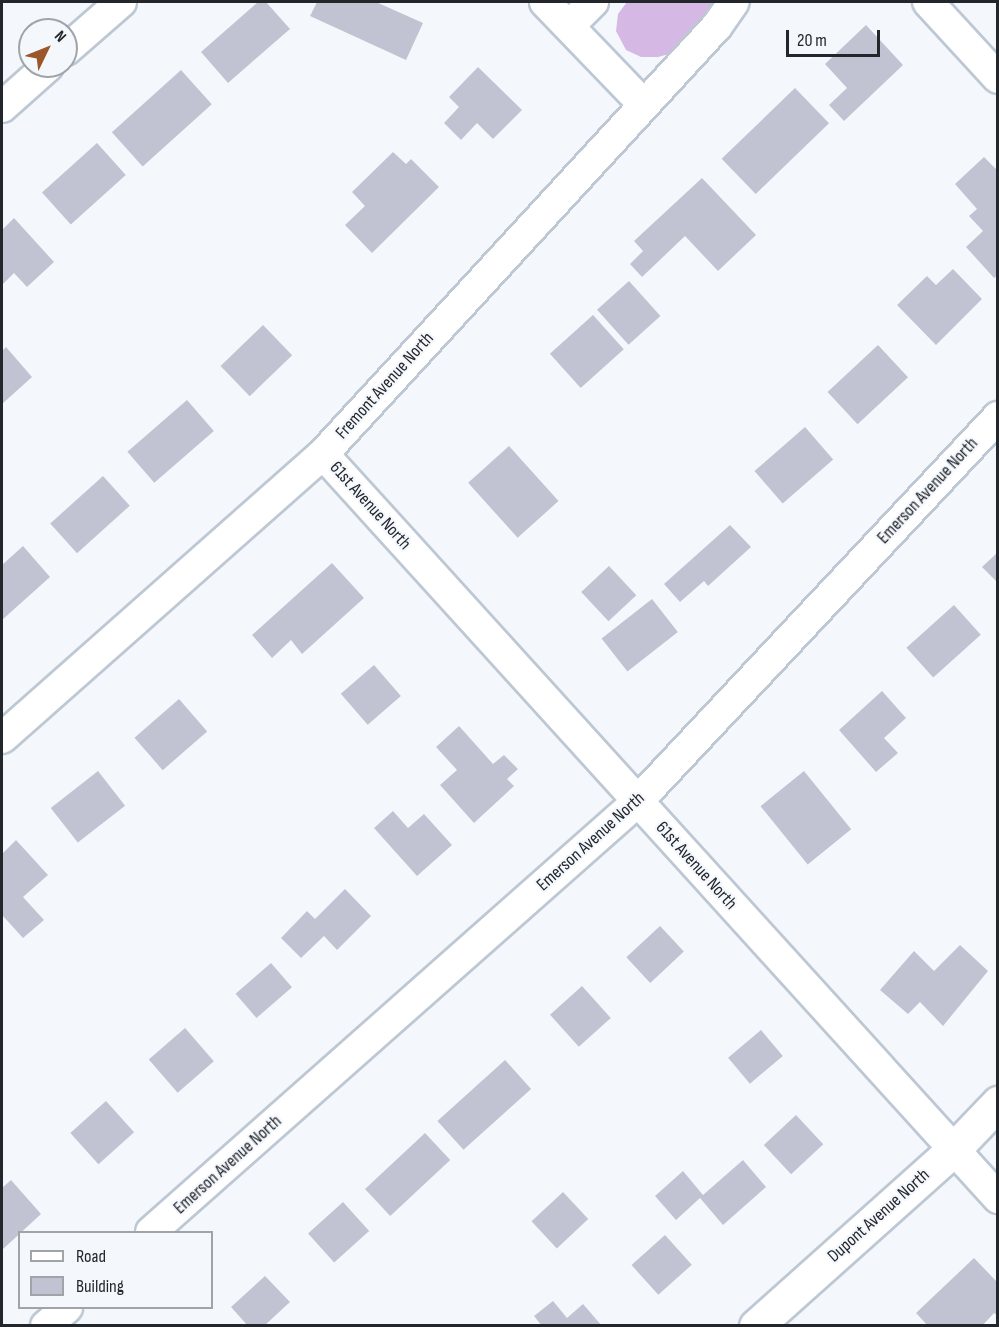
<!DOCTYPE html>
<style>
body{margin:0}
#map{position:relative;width:999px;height:1327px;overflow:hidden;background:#f4f8fd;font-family:"Sofia Sans Condensed",sans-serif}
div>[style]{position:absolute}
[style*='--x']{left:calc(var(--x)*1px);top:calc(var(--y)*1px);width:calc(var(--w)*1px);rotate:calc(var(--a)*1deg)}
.green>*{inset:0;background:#d5b8e3}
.building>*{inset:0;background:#c2c3d2;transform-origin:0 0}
.roads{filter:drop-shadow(2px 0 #bdc8d4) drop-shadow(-2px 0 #bdc8d4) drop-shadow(0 2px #bdc8d4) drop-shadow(0 -2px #bdc8d4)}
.street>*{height:30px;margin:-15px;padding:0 15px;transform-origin:15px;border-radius:15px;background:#fff}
.secondary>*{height:33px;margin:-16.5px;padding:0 16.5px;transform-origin:16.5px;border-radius:16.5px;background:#fff}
span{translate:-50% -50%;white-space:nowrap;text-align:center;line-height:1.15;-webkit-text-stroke:4.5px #f4f8fd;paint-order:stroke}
.street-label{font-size:18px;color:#23272b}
.frame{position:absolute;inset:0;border:3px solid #23272b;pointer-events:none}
.legend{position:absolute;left:18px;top:1231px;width:195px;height:78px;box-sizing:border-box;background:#f4f8fd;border:2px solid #a0a4a9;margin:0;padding:8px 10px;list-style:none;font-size:18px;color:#23272b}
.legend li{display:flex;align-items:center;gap:12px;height:30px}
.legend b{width:30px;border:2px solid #a0a4a9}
.north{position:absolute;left:18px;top:18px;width:60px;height:60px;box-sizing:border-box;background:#f4f8fd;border:2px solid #a0a4a9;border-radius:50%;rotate:47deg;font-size:16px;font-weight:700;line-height:24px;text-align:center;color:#23272b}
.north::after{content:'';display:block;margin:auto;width:21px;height:27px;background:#9b5729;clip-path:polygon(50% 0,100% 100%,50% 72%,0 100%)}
.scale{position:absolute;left:786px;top:30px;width:94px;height:27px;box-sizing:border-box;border:3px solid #23272b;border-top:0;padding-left:8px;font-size:18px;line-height:21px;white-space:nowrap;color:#23272b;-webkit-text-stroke:4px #f4f8fd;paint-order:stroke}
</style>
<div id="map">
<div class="green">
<div style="clip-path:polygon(627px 2px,718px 2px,669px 54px,658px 57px,641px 57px,626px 50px,616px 31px,618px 14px)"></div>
</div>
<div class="building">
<div style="clip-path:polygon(258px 2px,266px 2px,290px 29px,228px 83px,201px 52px)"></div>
<div style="clip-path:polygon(317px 2px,376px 2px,423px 23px,406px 60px,310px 16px)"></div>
<div style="clip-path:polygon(866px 25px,903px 65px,844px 121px,829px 105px,847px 88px,825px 64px)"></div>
<div style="clip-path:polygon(478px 67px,522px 110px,493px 139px,477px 123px,461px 140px,444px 123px,459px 107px,449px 97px)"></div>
<div style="left:181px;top:70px;width:46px;height:93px;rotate:48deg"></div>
<div style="left:795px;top:88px;width:49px;height:102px;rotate:46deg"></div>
<div style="left:97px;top:143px;width:43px;height:74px;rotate:48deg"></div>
<div style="clip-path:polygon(393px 152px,406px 164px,411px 159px,439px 187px,372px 253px,345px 225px,365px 206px,352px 192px)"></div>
<div style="clip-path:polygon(984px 157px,998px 171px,998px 275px,994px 278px,966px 247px,983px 231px,969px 216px,977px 209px,955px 184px)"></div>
<div style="clip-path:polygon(702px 178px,756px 235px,718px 271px,685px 236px,642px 277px,630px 264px,643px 251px,634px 241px)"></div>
<div style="clip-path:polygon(14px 218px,54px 262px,27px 287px,14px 273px,2px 285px,2px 230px)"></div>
<div style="clip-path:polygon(953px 269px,982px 299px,936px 345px,897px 305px,927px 276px,936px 285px)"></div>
<div style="left:629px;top:281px;width:47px;height:43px;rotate:48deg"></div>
<div style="left:593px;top:315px;width:46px;height:58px;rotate:48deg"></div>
<div style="left:263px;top:325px;width:42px;height:59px;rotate:46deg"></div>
<div style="left:878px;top:345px;width:44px;height:69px;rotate:47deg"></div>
<div style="clip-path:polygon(6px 347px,32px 377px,2px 404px,2px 351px)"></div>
<div style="left:187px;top:400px;width:41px;height:79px;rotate:49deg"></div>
<div style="left:805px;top:427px;width:43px;height:67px;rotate:49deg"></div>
<div style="left:509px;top:446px;width:74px;height:55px;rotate:48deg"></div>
<div style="left:103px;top:476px;width:40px;height:71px;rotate:48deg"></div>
<div style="clip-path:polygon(730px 525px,751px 547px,708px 586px,704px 581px,680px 602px,664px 584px)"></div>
<div style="clip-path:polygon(23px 546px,50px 577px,2px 620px,2px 565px)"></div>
<div style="clip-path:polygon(998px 552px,998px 583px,982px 567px)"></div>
<div style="clip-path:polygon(332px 563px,364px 598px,302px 654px,291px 640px,272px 658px,252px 635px)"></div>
<div style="left:609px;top:566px;width:40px;height:38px;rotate:47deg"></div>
<div style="left:652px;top:599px;width:42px;height:64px;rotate:52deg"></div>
<div style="left:954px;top:605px;width:40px;height:64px;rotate:48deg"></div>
<div style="left:374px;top:665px;width:41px;height:44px;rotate:49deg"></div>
<div style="clip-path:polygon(882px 691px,906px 718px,884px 738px,898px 753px,876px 772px,839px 730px)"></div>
<div style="left:179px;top:699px;width:43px;height:59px;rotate:49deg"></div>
<div style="clip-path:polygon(459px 726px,493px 764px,504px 755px,518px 769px,507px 779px,514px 786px,474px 823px,440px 785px,457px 770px,436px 747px)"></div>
<div style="left:98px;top:771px;width:44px;height:60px;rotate:52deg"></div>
<div style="left:804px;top:771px;width:75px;height:56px;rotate:51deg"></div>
<div style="clip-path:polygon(393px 811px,408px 828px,424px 814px,452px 845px,417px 876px,374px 828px)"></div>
<div style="clip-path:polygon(16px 840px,48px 875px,23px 897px,44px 920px,23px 938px,2px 915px,2px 854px)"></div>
<div style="clip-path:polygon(345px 889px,371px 916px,337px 950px,324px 936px,301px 958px,281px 938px,307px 911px,315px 919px)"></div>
<div style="left:660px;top:926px;width:35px;height:46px;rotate:47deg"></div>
<div style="clip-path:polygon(960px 945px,988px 971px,943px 1026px,920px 1002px,908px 1014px,880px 990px,914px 951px,934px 971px)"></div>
<div style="left:271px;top:963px;width:32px;height:47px;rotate:49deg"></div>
<div style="left:582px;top:986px;width:43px;height:43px;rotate:48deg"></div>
<div style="left:185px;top:1028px;width:44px;height:48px;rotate:49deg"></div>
<div style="left:761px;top:1030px;width:34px;height:43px;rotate:50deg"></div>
<div style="left:505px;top:1060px;width:39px;height:91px;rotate:48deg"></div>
<div style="left:106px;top:1101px;width:42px;height:48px;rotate:48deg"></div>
<div style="left:796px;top:1115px;width:40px;height:44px;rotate:47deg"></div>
<div style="left:425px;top:1133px;width:37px;height:82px;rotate:47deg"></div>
<div style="clip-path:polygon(743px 1160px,766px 1187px,723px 1225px,700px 1198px,676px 1220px,655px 1196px,683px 1171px,703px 1195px)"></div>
<div style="clip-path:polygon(11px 1180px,41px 1214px,2px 1250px,2px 1188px)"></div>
<div style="left:563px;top:1192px;width:37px;height:43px;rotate:47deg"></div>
<div style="left:343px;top:1202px;width:39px;height:47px;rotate:48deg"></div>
<div style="left:665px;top:1235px;width:40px;height:45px;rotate:48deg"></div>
<div style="clip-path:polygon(974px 1258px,998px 1283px,998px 1316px,994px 1313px,982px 1326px,928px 1326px,916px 1313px)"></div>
<div style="clip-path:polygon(265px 1276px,290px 1302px,264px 1326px,248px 1326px,231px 1307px)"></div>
<div style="clip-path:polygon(553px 1301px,567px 1318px,583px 1304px,602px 1326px,542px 1326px,534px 1316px)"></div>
</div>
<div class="roads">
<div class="street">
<div style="--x:545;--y:2;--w:141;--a:46.1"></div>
<div style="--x:928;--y:2;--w:103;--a:47.4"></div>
<div style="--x:569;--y:26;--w:34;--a:-45"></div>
<div style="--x:66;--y:50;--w:73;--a:-41.1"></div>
<div style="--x:2;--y:107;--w:62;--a:-41.7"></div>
<div style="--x:323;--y:454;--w:1005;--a:47.78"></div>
<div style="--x:2;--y:738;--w:429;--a:-41.5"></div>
<div style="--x:323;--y:454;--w:582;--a:-47.37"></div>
<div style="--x:717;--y:26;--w:29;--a:-55"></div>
<div style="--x:151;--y:1232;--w:649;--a:-41.5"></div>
<div style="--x:637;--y:802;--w:528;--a:-46.84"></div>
<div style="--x:46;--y:1326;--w:28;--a:-41"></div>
</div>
<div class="secondary">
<div style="--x:756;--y:1326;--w:266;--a:-41.8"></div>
<div style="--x:954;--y:1149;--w:64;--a:-46.3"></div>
</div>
</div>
<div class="street-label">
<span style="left:385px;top:386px;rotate:-48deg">Fremont Avenue North</span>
<span style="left:928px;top:491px;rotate:-47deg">Emerson Avenue North</span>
<span style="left:370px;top:506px;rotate:48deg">61st Avenue North</span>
<span style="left:591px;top:842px;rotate:-42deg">Emerson Avenue North</span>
<span style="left:696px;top:866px;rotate:48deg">61st Avenue North</span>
<span style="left:228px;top:1165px;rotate:-42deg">Emerson Avenue North</span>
<span style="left:879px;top:1216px;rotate:-42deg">Dupont Avenue North</span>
</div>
<div class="frame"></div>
<ul class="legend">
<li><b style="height:8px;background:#fff"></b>Road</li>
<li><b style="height:16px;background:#c2c3d2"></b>Building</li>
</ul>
<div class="north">N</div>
<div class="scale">20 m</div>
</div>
